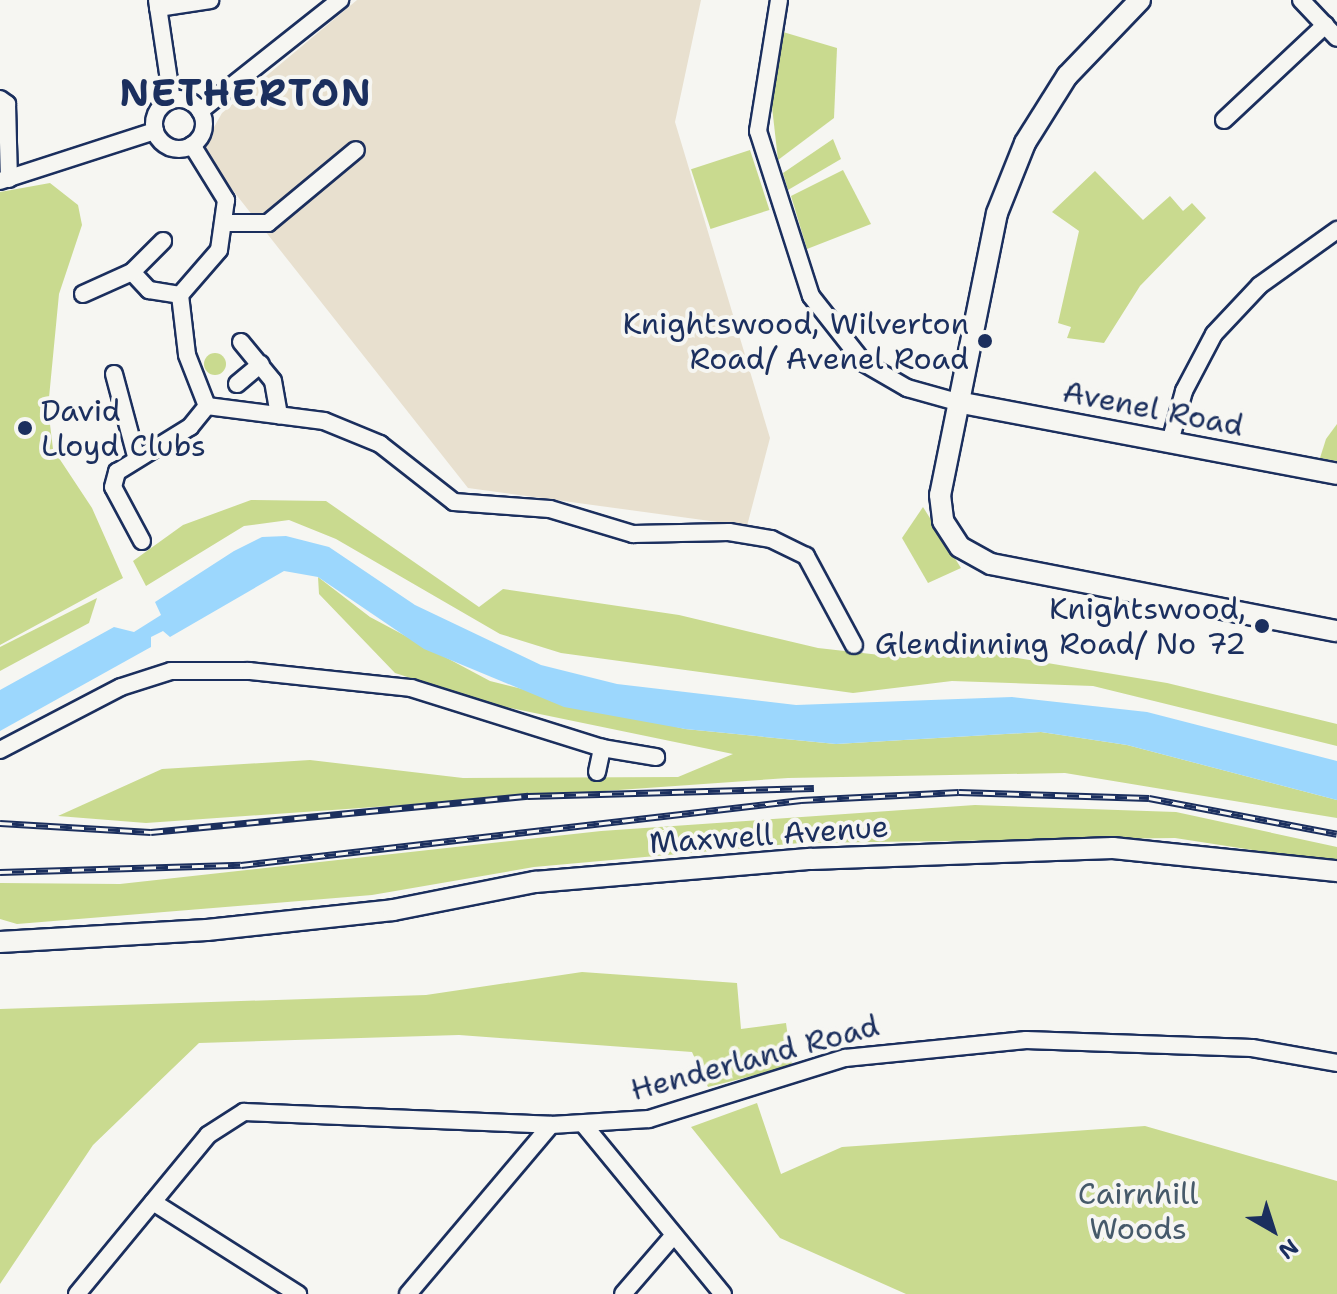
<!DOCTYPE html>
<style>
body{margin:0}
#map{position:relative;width:1337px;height:1294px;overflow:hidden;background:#f6f6f2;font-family:"Shantell Sans",sans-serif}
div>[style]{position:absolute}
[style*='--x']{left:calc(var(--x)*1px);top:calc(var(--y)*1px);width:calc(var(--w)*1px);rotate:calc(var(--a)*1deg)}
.built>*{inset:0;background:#e8e0cf}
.green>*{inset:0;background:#c9da8f;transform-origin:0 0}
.round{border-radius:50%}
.water>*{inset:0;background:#9cd7fd}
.roads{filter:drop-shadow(2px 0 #1b2f5e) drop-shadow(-2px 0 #1b2f5e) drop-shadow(0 2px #1b2f5e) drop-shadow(0 -2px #1b2f5e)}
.minor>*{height:16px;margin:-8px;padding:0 8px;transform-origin:8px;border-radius:8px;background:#f6f6f2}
.minor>.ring{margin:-8px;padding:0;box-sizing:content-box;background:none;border:16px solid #f6f6f2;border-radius:50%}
.tertiary>*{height:20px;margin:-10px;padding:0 10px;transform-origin:10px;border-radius:10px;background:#f6f6f2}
.rail>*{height:7px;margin-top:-3.5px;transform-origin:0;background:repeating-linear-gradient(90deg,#f6f6f2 0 12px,#1b2f5e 0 24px);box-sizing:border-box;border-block:2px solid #1b2f5e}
.dots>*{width:22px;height:22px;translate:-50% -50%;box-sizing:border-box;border:4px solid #f6f6f2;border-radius:50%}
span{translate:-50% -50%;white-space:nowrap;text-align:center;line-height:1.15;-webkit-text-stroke:8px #f6f6f2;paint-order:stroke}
.poi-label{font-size:30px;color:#1b2f5e}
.right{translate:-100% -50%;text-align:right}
.left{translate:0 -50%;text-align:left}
.street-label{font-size:30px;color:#1b2f5e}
.park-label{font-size:30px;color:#465a6a}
.district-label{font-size:38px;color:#1b2f5e;font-weight:700;letter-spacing:2px}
.north{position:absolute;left:1233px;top:1190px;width:80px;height:80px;-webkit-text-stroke:6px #f6f6f2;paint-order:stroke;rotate:141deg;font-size:22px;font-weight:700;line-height:32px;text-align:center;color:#1b2f5e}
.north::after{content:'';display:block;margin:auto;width:28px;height:36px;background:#1b2f5e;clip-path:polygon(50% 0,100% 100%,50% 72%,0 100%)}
</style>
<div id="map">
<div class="built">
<div style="clip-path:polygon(357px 0,701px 0,675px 122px,770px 438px,747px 526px,468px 488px,201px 150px,222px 113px)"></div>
</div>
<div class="green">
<div style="clip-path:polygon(783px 32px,837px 48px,834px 118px,778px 160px,770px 89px)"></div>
<div style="clip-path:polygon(833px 139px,841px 159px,788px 190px,783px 173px)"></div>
<div style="left:750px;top:150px;width:63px;height:62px;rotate:72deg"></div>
<div style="clip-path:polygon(843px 170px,871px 224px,807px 249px,791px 196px)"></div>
<div style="clip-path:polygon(1095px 171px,1143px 220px,1170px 196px,1183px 211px,1192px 203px,1206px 218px,1140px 286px,1104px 343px,1067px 338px,1071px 327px,1058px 323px,1079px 231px,1052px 212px)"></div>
<div style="clip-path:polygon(50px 183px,78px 205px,82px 225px,59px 294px,48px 408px,53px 449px,92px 508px,123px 578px,0 645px,0 192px)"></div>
<div class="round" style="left:204px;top:353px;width:22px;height:22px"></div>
<div style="clip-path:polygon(1337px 424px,1337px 461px,1320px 458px,1326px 439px)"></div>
<div style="clip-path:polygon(251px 500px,326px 501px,479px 607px,503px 589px,679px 615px,818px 648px,889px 656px,988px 653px,1167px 683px,1337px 724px,1337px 746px,1093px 686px,952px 681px,853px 693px,561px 653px,500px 634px,336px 539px,289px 520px,244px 526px,146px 586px,133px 561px,183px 525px)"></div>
<div style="clip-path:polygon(923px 507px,961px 568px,928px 583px,902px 538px)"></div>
<div style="clip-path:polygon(318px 577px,370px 617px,490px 681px,685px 729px,836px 744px,1041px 732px,1127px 745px,1337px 800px,1337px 818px,1065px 773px,788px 778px,146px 823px,58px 816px,162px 769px,310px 760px,463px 778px,678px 777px,733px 754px,491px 704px,395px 673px,319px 594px)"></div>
<div style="clip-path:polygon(97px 598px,89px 623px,0 671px,0 647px)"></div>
<div style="clip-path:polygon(975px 805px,1176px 812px,1337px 847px,1337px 863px,1175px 838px,800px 843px,534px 867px,372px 895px,17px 924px,0 919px,0 883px,120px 884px,601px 831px)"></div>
<div style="clip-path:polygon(582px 972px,737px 983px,741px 1029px,786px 1023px,792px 1066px,708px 1087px,692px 1052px,459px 1035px,199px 1043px,93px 1145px,0 1284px,0 1009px,426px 995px)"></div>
<div style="clip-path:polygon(757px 1103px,781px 1174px,842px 1147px,1145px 1126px,1337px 1181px,1337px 1294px,906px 1294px,780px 1238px,691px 1127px)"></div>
</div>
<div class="water">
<div style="clip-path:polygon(286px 536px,329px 547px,415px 605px,541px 665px,617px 684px,796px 705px,1012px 697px,1147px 712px,1337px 761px,1337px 800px,1127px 745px,1041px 732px,836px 744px,685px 729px,564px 707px,424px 649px,318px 577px,284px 571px,170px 637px,163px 631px,151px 637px,151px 647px,0 731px,0 690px,114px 627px,134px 632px,161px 615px,155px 602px,234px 551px,262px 537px)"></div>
</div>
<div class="roads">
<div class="minor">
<div style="--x:157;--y:0;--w:101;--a:81.5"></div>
<div style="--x:779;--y:0;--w:133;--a:99.1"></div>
<div style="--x:758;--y:131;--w:173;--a:72.2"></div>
<div style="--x:811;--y:296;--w:85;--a:51.7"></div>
<div style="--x:864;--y:363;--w:50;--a:30.2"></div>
<div style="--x:907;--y:388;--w:52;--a:15.6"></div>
<div style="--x:1301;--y:0;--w:52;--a:46.5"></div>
<div style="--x:158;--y:8;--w:53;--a:-8.7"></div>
<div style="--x:0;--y:99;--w:9;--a:36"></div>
<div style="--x:7;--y:104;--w:75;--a:88.5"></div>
<div class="ring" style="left:154px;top:99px;width:34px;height:34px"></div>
<div style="--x:200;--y:111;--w:179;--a:-38.4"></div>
<div style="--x:1224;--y:120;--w:139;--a:-43.2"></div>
<div style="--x:192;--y:145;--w:65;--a:58.3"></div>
<div style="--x:226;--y:200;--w:50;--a:98"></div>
<div style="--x:219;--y:250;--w:60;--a:130.9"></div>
<div style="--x:180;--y:295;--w:60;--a:83.3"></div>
<div style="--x:187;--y:355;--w:55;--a:68.6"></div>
<div style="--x:207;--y:406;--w:118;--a:7.3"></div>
<div style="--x:324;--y:421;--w:61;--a:22.3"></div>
<div style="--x:380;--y:444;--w:94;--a:38.1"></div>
<div style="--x:454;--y:502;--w:96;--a:4.2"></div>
<div style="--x:550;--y:509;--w:87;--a:16.8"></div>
<div style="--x:633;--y:534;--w:96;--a:-1.2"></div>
<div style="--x:729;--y:532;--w:43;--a:9.5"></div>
<div style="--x:771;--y:539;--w:39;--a:26"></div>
<div style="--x:806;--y:556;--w:101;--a:61.7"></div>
<div style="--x:0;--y:181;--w:163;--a:-17.9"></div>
<div style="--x:226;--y:223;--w:42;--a:0"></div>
<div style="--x:268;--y:223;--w:114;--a:-39.7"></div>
<div style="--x:132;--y:272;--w:25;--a:47"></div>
<div style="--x:149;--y:290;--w:31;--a:9"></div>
<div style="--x:83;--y:294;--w:54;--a:-24.2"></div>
<div style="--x:132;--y:272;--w:44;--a:-45"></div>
<div style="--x:241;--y:342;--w:50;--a:50.6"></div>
<div style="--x:273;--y:381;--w:35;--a:80"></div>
<div style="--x:114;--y:374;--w:85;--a:75"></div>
<div style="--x:237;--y:384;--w:31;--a:-40"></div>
<div style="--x:1170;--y:442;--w:53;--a:-74.6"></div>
<div style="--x:1184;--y:391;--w:64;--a:-62.2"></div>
<div style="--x:1214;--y:334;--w:67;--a:-46.8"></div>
<div style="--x:1260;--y:285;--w:95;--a:-35.5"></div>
<div style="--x:142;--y:541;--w:61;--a:-118.2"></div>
<div style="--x:113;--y:487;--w:16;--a:-75"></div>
<div style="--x:117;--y:472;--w:86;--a:-31.7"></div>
<div style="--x:190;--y:427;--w:27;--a:-51"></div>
<div style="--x:0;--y:750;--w:136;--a:-27.5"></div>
<div style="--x:121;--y:687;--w:52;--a:-17.7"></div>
<div style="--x:171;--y:671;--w:78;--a:0"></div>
<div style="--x:249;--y:671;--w:163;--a:6"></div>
<div style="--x:411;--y:688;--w:200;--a:17.4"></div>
<div style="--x:602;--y:748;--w:55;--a:9.5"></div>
<div style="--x:597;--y:772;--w:25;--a:-78"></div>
<div style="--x:584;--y:1125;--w:219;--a:50.6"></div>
<div style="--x:153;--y:1202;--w:172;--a:32.4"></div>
<div style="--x:77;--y:1294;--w:206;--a:-50.5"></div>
<div style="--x:208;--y:1135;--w:43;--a:-32.6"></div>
<div style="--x:244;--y:1112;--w:307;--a:2.4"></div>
<div style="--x:551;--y:1125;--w:98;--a:-3.5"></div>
<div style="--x:649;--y:1119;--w:205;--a:-17.3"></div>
<div style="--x:845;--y:1058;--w:182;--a:-5.7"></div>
<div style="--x:1026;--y:1040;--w:226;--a:2"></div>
<div style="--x:1252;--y:1048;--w:86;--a:10"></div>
<div style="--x:408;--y:1294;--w:221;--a:-49.8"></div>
<div style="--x:623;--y:1294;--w:78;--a:-49.2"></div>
</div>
<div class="tertiary">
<div style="--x:1140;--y:0;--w:105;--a:133.8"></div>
<div style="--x:1067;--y:76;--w:79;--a:122.1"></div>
<div style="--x:1025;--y:143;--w:75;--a:111.8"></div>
<div style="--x:997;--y:213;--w:288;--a:101.4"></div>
<div style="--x:940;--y:495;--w:26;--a:83"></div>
<div style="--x:943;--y:521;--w:31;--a:57"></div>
<div style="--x:960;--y:547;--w:35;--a:29"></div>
<div style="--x:991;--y:564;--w:352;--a:11"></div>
<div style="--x:957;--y:402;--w:387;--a:10.7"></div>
<div style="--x:0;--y:942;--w:207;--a:-3.3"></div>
<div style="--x:207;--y:930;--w:187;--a:-6.1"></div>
<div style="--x:393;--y:910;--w:145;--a:-11.2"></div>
<div style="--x:535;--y:882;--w:277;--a:-4.8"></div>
<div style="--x:811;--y:859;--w:302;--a:-2.1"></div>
<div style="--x:1113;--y:848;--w:225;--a:5.9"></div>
</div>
</div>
<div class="rail">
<div style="--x:0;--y:823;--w:151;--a:3.4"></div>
<div style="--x:151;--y:832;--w:379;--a:-5.5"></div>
<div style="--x:528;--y:796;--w:286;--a:-1.6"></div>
<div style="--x:0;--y:872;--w:241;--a:-1.7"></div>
<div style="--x:241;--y:865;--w:564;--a:-6.62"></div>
<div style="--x:801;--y:800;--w:158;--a:-2.9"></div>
<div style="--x:959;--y:792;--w:190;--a:1.8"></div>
<div style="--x:1149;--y:798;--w:191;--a:10.8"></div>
</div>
<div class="dots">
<div style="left:985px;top:341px;background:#1b2f5e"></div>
<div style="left:25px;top:428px;background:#1b2f5e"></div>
<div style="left:1262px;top:626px;background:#1b2f5e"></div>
</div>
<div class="poi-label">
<span class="right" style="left:969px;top:341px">Knightswood, Wilverton<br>Road/ Avenel Road</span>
<span class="left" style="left:41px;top:428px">David<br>Lloyd Clubs</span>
<span class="right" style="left:1246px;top:626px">Knightswood,<br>Glendinning Road/ No 72</span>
</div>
<div class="street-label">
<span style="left:1153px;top:409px;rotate:11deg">Avenel Road</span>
<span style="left:769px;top:835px;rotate:-4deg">Maxwell Avenue</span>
<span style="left:755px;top:1058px;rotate:-15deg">Henderland Road</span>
</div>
<div class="park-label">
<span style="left:1138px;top:1211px">Cairnhill<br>Woods</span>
</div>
<div class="district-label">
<span style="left:246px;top:93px">NETHERTON</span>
</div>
<div class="north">N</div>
</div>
